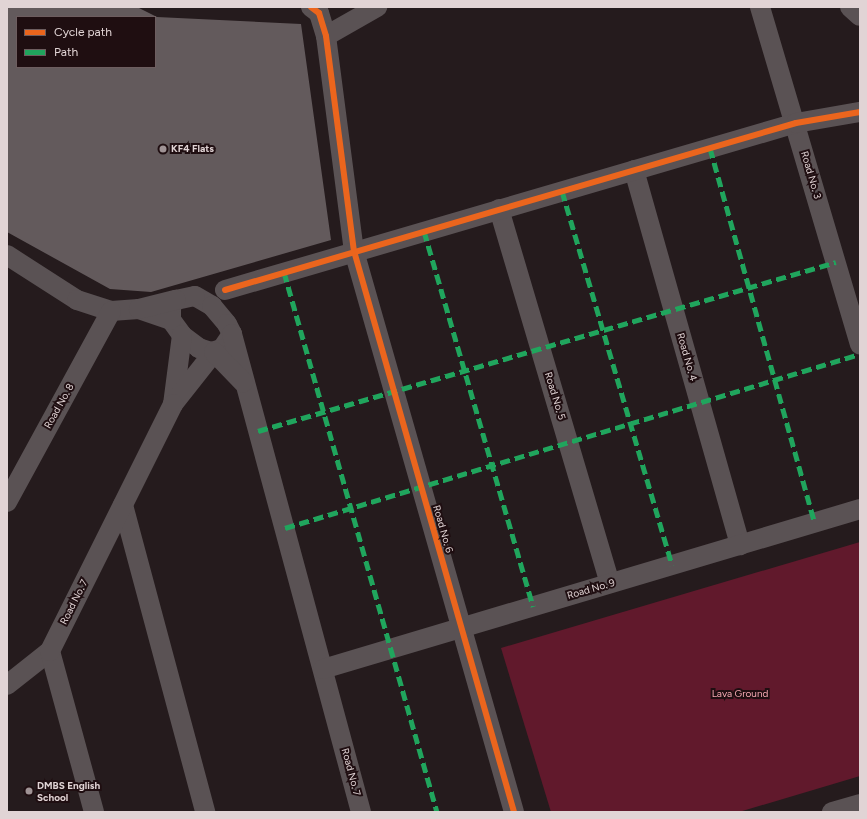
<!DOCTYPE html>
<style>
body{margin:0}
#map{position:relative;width:867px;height:819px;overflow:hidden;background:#251b1d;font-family:Figtree,sans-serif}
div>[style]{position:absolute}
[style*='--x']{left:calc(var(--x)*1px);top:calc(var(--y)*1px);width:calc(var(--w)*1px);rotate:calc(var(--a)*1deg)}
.green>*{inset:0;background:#61192c}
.building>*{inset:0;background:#635a5c}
.minor>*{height:20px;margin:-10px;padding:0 10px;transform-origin:10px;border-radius:10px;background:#5a5254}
.quiet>*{height:5px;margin-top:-2.5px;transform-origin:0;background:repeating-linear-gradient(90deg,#20a55d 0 10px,transparent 0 15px)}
.cycleway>*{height:6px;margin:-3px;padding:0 3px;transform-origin:3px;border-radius:3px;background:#eb651d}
.dots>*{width:11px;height:11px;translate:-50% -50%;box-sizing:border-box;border:2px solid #1f0e11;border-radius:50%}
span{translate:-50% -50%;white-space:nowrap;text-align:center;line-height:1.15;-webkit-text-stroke:4px #1f0e11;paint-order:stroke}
.poi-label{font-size:10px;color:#e1d4d5;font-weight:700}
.left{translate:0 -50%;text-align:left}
.street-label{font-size:10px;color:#e1d4d5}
.park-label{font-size:10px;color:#f5a7b2}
.frame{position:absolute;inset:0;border:8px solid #e1d4d5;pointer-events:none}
.legend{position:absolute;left:16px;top:16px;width:140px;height:52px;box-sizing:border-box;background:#1f0e11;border:1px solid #6d5d5f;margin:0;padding:5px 7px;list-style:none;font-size:12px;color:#e1d4d5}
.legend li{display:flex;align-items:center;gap:8px;height:20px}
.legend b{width:20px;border:1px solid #6d5d5f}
</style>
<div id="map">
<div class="green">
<div style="clip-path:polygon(860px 542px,860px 776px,739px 812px,551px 812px,501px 648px)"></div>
</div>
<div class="building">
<div style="clip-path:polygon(evenodd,7px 7px,137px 7px,157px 17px,301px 24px,331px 240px,151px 292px,110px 289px,7px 232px,7px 7px,17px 17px,155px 17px,155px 67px,17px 67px,17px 17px)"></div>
</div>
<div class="minor">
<div style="--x:311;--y:7;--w:10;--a:37"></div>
<div style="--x:319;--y:13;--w:24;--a:73"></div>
<div style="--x:326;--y:36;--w:217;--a:82.6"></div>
<div style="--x:354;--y:251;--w:583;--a:74.08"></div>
<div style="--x:760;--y:7;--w:352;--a:73.5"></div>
<div style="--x:850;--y:7;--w:13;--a:42"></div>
<div style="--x:326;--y:36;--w:59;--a:-29.6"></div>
<div style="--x:634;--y:170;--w:390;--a:74.2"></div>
<div style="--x:499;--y:209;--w:390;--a:73.5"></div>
<div style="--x:7;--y:255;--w:83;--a:32.7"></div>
<div style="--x:77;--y:300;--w:36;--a:18"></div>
<div style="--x:111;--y:311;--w:28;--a:-4"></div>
<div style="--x:225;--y:290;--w:595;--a:-16.3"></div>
<div style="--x:796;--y:123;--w:65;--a:-9.8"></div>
<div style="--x:195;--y:296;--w:20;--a:30"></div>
<div style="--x:212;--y:306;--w:23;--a:50"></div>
<div style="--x:227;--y:324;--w:11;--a:63"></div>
<div style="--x:232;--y:334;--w:18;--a:124"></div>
<div style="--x:222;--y:349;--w:11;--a:165"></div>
<div style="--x:211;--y:352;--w:13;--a:-162"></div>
<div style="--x:199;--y:348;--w:21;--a:-143"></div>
<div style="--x:182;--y:335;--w:19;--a:-126"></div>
<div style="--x:171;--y:320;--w:14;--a:-90"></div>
<div style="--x:171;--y:306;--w:8;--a:-50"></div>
<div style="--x:176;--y:300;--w:19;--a:-12"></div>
<div style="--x:171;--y:320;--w:34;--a:-161"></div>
<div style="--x:139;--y:309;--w:38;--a:-14"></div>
<div style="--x:232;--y:334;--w:495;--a:74.9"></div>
<div style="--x:182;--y:335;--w:70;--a:97.4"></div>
<div style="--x:173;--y:404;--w:66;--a:-51.7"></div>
<div style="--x:214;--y:352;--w:42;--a:46"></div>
<div style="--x:7;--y:502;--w:217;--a:-61.4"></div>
<div style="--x:123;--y:505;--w:318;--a:75"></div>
<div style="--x:323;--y:669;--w:560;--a:-16.59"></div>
<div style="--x:7;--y:685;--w:55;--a:-38.3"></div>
<div style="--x:94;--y:812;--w:167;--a:-105.3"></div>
<div style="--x:50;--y:651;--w:276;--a:-63.5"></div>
<div style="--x:832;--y:812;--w:29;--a:-16"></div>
</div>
<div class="quiet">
<div style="--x:710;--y:148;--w:389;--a:74.4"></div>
<div style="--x:562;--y:191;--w:390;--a:73.6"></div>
<div style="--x:424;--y:231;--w:391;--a:73.8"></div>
<div style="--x:284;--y:272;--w:561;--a:74.18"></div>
<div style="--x:258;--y:431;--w:602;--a:-16.3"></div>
<div style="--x:285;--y:528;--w:601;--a:-16.84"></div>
</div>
<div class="cycleway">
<div style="--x:311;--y:7;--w:10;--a:37"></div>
<div style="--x:319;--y:13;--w:24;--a:73"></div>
<div style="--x:326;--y:36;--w:217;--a:82.6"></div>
<div style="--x:354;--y:251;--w:583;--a:74.08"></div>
<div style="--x:225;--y:290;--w:595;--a:-16.3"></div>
<div style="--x:796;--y:123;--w:65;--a:-9.8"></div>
</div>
<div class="dots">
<div style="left:163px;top:149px;background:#9f9395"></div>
<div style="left:29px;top:791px;background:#9f9395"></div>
</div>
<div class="poi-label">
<span class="left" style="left:171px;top:149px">KF4 Flats</span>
<span class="left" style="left:37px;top:791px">DMBS English<br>School</span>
</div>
<div class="street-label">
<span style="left:811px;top:175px;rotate:74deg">Road No. 3</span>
<span style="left:687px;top:357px;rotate:74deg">Road No. 4</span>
<span style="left:555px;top:396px;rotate:73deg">Road No. 5</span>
<span style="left:59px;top:406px;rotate:-61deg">Road No. 8</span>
<span style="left:443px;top:529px;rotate:74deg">Road No. 6</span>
<span style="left:591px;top:589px;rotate:-16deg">Road No. 9</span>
<span style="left:74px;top:602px;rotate:-63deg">Road No. 7</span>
<span style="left:351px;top:772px;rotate:75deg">Road No. 7</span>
</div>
<div class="park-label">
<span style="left:740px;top:694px">Lava Ground</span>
</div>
<div class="frame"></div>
<ul class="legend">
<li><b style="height:5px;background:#eb651d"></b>Cycle path</li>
<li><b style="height:5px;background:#20a55d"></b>Path</li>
</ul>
</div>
